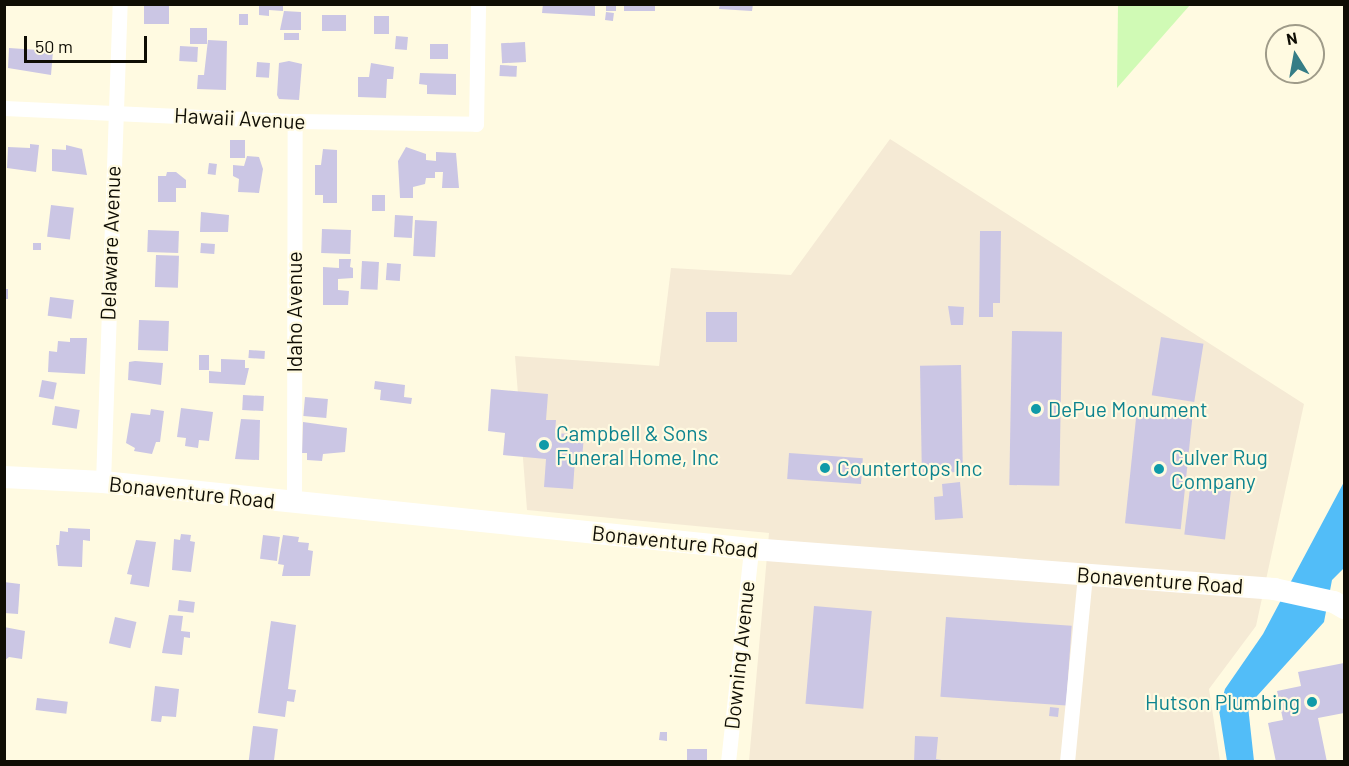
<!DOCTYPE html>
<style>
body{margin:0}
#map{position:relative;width:1349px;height:766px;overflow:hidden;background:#fffae1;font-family:Barlow,sans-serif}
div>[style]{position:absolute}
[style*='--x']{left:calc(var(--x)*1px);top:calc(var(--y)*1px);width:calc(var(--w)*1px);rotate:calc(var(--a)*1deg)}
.commercial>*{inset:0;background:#f5ead5}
.green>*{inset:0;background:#d0fab5}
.water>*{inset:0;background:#52bdf8}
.building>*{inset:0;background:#cbc6e4;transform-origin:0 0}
.street>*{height:15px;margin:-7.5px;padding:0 7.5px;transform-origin:7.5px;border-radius:7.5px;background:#fff}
.secondary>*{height:22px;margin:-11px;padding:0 11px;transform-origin:11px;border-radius:11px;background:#fff}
.dots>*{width:16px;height:16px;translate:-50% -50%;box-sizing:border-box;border:3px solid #fffae1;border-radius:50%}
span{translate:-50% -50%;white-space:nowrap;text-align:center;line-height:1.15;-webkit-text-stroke:4.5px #fffae1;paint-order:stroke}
.street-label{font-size:21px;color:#0f0d04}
.culture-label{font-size:21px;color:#0d838f}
.left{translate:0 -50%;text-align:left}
.right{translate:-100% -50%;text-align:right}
.frame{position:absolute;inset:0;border:6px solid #0f0d04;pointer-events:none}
.north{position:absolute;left:1265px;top:24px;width:60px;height:60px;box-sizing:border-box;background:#fffae1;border:2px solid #9f9b89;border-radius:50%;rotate:349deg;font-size:16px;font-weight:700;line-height:24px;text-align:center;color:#0f0d04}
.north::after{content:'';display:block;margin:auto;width:21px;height:27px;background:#367d86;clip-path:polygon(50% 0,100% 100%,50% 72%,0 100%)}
.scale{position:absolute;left:24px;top:36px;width:123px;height:27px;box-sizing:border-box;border:3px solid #0f0d04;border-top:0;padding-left:8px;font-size:18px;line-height:21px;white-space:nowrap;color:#0f0d04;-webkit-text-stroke:4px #fffae1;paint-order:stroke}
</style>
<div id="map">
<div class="commercial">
<div style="clip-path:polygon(890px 139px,1304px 404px,1256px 626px,1209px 689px,1220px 761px,749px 761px,769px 533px,527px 510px,515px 356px,659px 366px,671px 268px,791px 275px)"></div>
</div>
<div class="green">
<div style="clip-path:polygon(1118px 5px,1190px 5px,1117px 88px)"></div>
</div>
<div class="water">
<div style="clip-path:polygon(1344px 482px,1344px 568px,1332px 580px,1324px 622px,1248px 706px,1254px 761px,1227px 761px,1219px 710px,1225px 689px,1263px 634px)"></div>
</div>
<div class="building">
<div style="left:169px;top:4px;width:20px;height:25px;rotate:90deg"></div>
<div style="clip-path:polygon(259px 4px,283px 4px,283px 11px,269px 10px,269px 16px,259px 15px)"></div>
<div style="clip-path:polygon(543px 4px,595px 4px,595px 16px,542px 13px)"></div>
<div style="left:606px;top:4px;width:10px;height:7px"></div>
<div style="left:624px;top:4px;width:31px;height:7px"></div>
<div style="clip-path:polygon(720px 4px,753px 4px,752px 11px,719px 9px)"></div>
<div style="clip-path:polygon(284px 11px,301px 12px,301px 30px,280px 30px)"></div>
<div style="left:606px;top:12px;width:8px;height:8px;rotate:7deg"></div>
<div style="left:239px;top:14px;width:9px;height:11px"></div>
<div style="left:322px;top:15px;width:24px;height:16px"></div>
<div style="left:374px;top:16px;width:15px;height:18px"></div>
<div style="left:190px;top:28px;width:17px;height:16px"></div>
<div style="left:284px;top:33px;width:15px;height:7px"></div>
<div style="left:396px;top:36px;width:12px;height:13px;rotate:5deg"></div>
<div style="clip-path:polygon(208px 40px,227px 41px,226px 90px,197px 89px,198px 75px,204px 75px)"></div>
<div style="left:525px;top:42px;width:20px;height:24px;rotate:87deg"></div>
<div style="left:430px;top:44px;width:18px;height:15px"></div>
<div style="left:180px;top:46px;width:18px;height:15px;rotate:3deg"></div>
<div style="clip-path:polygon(9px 48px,53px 51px,51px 75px,8px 68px)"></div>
<div style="clip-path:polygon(289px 61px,302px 64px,299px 100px,279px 99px,277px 95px,279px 63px)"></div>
<div style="left:257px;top:62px;width:13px;height:15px;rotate:4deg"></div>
<div style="clip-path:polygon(371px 63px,394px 67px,393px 79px,387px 79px,386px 98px,358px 97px,358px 77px,369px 77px)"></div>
<div style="left:500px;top:65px;width:17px;height:11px;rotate:3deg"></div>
<div style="clip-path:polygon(420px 73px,456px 74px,456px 95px,427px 94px,427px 85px,419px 84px)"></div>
<div style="left:230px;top:140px;width:15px;height:18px"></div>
<div style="clip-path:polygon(30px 144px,39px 145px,36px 172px,7px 168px,8px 147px,30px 148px)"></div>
<div style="clip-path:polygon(66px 145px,82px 149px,87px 175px,52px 171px,52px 149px,66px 150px)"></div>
<div style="clip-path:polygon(406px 147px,426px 154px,426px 160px,436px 161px,436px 152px,456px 153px,459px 188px,442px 188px,443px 172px,435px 172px,435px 178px,426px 178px,425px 184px,413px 187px,413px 198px,400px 198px,398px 161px)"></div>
<div style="clip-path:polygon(323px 149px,337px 150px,337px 203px,323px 203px,323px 195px,315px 195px,315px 165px,321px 165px)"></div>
<div style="clip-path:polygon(247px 156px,259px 157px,263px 169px,259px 193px,238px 192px,239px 179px,233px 176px,233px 165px,244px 166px)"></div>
<div style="left:209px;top:163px;width:8px;height:11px;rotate:7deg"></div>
<div style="clip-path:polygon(167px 172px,176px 172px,186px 180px,186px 188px,176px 188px,176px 202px,158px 202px,158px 176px,166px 176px)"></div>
<div style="left:372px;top:195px;width:13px;height:16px"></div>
<div style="left:51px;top:205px;width:23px;height:32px;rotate:7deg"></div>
<div style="clip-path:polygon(201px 212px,229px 215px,228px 232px,200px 232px)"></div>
<div style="left:395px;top:215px;width:18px;height:22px;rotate:3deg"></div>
<div style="left:415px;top:220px;width:22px;height:36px;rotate:3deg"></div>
<div style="left:322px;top:229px;width:29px;height:24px;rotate:2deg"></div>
<div style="left:148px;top:230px;width:31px;height:22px;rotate:2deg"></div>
<div style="clip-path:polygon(980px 231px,1001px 231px,1000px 303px,993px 303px,993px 317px,979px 317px)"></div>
<div style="left:33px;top:243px;width:8px;height:7px"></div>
<div style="left:201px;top:243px;width:14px;height:10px;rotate:4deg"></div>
<div style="left:156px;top:255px;width:23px;height:32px;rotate:2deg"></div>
<div style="clip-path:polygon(339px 259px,351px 259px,350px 267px,353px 268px,353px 278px,338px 279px,338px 290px,349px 291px,348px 305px,323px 305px,323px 267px,339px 268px)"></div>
<div style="left:362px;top:261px;width:17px;height:28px;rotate:3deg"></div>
<div style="left:387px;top:263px;width:14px;height:17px;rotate:4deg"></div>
<div style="left:4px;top:289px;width:4px;height:10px"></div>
<div style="left:50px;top:297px;width:24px;height:19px;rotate:7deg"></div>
<div style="clip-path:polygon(948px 306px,964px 307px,963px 325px,951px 325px)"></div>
<div style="left:706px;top:312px;width:31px;height:30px"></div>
<div style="left:139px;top:320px;width:30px;height:30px;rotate:2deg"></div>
<div style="left:1012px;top:331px;width:50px;height:154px;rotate:1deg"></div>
<div style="left:1161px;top:337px;width:43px;height:59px;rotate:9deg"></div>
<div style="clip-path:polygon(70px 338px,87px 338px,85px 374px,48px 372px,49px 351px,57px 352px,58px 341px,70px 342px)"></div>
<div style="left:249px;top:350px;width:16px;height:8px;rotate:4deg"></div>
<div style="left:199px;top:355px;width:10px;height:15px"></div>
<div style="clip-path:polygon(221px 359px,245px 360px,245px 368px,249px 368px,245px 385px,209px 383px,209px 371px,221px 372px)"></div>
<div style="clip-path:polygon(135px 361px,163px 363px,161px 385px,128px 380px,129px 362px)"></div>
<div style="left:961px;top:365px;width:107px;height:41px;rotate:89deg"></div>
<div style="left:42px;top:380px;width:15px;height:17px;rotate:11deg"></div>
<div style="clip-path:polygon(375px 381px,405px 385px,404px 397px,412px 398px,411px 404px,380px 400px,381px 390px,374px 389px)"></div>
<div style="clip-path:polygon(491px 389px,548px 394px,546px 420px,556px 420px,555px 433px,584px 435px,582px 459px,575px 459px,573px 489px,544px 487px,546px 459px,503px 455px,505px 433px,488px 431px)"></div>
<div style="left:243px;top:395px;width:21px;height:15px;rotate:3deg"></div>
<div style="left:305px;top:397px;width:23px;height:19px;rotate:5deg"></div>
<div style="left:55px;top:406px;width:25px;height:19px;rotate:9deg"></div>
<div style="clip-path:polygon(181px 408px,213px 412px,209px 441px,199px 440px,198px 448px,185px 446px,186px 438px,177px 437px)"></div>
<div style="clip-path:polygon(151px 409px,164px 411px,160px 442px,156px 442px,152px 454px,134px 451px,135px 448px,126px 443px,131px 413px,150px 415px)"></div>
<div style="left:1137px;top:409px;width:56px;height:115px;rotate:6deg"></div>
<div style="clip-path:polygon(241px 419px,260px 420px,259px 460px,235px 459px)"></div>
<div style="clip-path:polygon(303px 422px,347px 428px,345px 452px,323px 454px,322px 461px,307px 460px,307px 453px,302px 453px)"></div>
<div style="left:789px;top:453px;width:74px;height:26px;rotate:4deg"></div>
<div style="left:1191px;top:480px;width:41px;height:55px;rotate:7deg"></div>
<div style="clip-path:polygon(960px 482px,963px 518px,935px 520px,934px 497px,943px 496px,942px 484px)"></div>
<div style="clip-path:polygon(68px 528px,90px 529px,90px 541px,83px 540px,82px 567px,58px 566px,56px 545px,59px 545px,60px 531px,68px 532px)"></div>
<div style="clip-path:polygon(181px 534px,191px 535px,190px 541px,195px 542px,191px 572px,172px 570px,174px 539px,180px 540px)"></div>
<div style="left:263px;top:535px;width:17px;height:24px;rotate:7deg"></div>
<div style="clip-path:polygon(283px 535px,299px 537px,298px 542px,309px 543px,308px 550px,313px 551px,310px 576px,282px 576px,284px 565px,278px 564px)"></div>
<div style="clip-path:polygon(136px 540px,156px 542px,149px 587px,130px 584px,132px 575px,127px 574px)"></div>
<div style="clip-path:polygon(4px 582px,20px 584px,18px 614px,4px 613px)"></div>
<div style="left:179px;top:600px;width:16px;height:11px;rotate:7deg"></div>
<div style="left:814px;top:606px;width:58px;height:98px;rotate:5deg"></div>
<div style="clip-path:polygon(169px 615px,183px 616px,181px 631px,190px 632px,190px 638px,184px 637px,182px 655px,162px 653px)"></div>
<div style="left:115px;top:617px;width:22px;height:27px;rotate:13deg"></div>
<div style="left:946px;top:617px;width:126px;height:80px;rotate:4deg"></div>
<div style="clip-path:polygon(271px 621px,296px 625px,288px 689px,296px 690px,294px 702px,287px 701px,285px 717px,258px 713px)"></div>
<div style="clip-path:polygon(4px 627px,25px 631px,22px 659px,9px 657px,4px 661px)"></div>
<div style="clip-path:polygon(1344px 663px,1344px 713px,1318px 718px,1327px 762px,1276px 762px,1268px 723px,1283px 720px,1277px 691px,1301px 686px,1298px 672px)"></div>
<div style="clip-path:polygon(155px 686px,179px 689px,176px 717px,162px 716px,161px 722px,151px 721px)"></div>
<div style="left:37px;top:698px;width:31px;height:12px;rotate:7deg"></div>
<div style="left:1050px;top:707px;width:9px;height:9px;rotate:6deg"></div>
<div style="left:253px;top:726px;width:25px;height:36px;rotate:7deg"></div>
<div style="clip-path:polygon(660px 732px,667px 732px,667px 741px,659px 740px)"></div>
<div style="clip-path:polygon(915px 736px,938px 737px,936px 759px,953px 762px,914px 762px)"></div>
<div style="left:687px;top:749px;width:20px;height:13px"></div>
</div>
<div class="street">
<div style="--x:4;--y:108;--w:291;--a:2.6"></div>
<div style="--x:295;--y:121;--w:181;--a:0.9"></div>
<div style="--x:476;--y:124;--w:120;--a:-89"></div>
<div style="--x:103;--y:482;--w:478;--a:-88"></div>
<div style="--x:294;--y:503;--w:382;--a:-89.9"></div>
<div style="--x:728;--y:762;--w:214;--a:-83.8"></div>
<div style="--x:1067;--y:762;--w:188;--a:-84.5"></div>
</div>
<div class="secondary">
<div style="--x:4;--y:477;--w:99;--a:2.9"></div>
<div style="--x:103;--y:482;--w:651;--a:5.9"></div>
<div style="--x:751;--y:549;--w:525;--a:4.37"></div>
<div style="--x:1274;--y:589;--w:61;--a:12.2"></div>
<div style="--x:1334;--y:602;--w:12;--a:31"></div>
</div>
<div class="dots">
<div style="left:1036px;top:409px;background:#0f9aa8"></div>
<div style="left:544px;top:445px;background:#0f9aa8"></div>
<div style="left:825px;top:468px;background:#0f9aa8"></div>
<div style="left:1159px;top:469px;background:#0f9aa8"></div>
<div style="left:1312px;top:702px;background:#0f9aa8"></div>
</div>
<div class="street-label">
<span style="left:240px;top:118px;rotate:3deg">Hawaii Avenue</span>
<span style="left:110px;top:243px;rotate:-88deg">Delaware Avenue</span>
<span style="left:294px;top:312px;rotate:-90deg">Idaho Avenue</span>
<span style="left:192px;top:492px;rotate:6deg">Bonaventure Road</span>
<span style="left:675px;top:541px;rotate:6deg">Bonaventure Road</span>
<span style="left:1160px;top:580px;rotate:4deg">Bonaventure Road</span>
<span style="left:739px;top:655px;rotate:-84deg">Downing Avenue</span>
</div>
<div class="culture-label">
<span class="left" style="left:1048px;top:409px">DePue Monument</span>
<span class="left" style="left:556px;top:445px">Campbell &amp; Sons<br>Funeral Home, Inc</span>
<span class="left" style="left:1171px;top:469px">Culver Rug<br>Company</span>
<span class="left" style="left:837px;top:468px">Countertops Inc</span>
<span class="right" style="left:1300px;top:702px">Hutson Plumbing</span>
</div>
<div class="frame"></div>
<div class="north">N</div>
<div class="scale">50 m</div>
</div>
